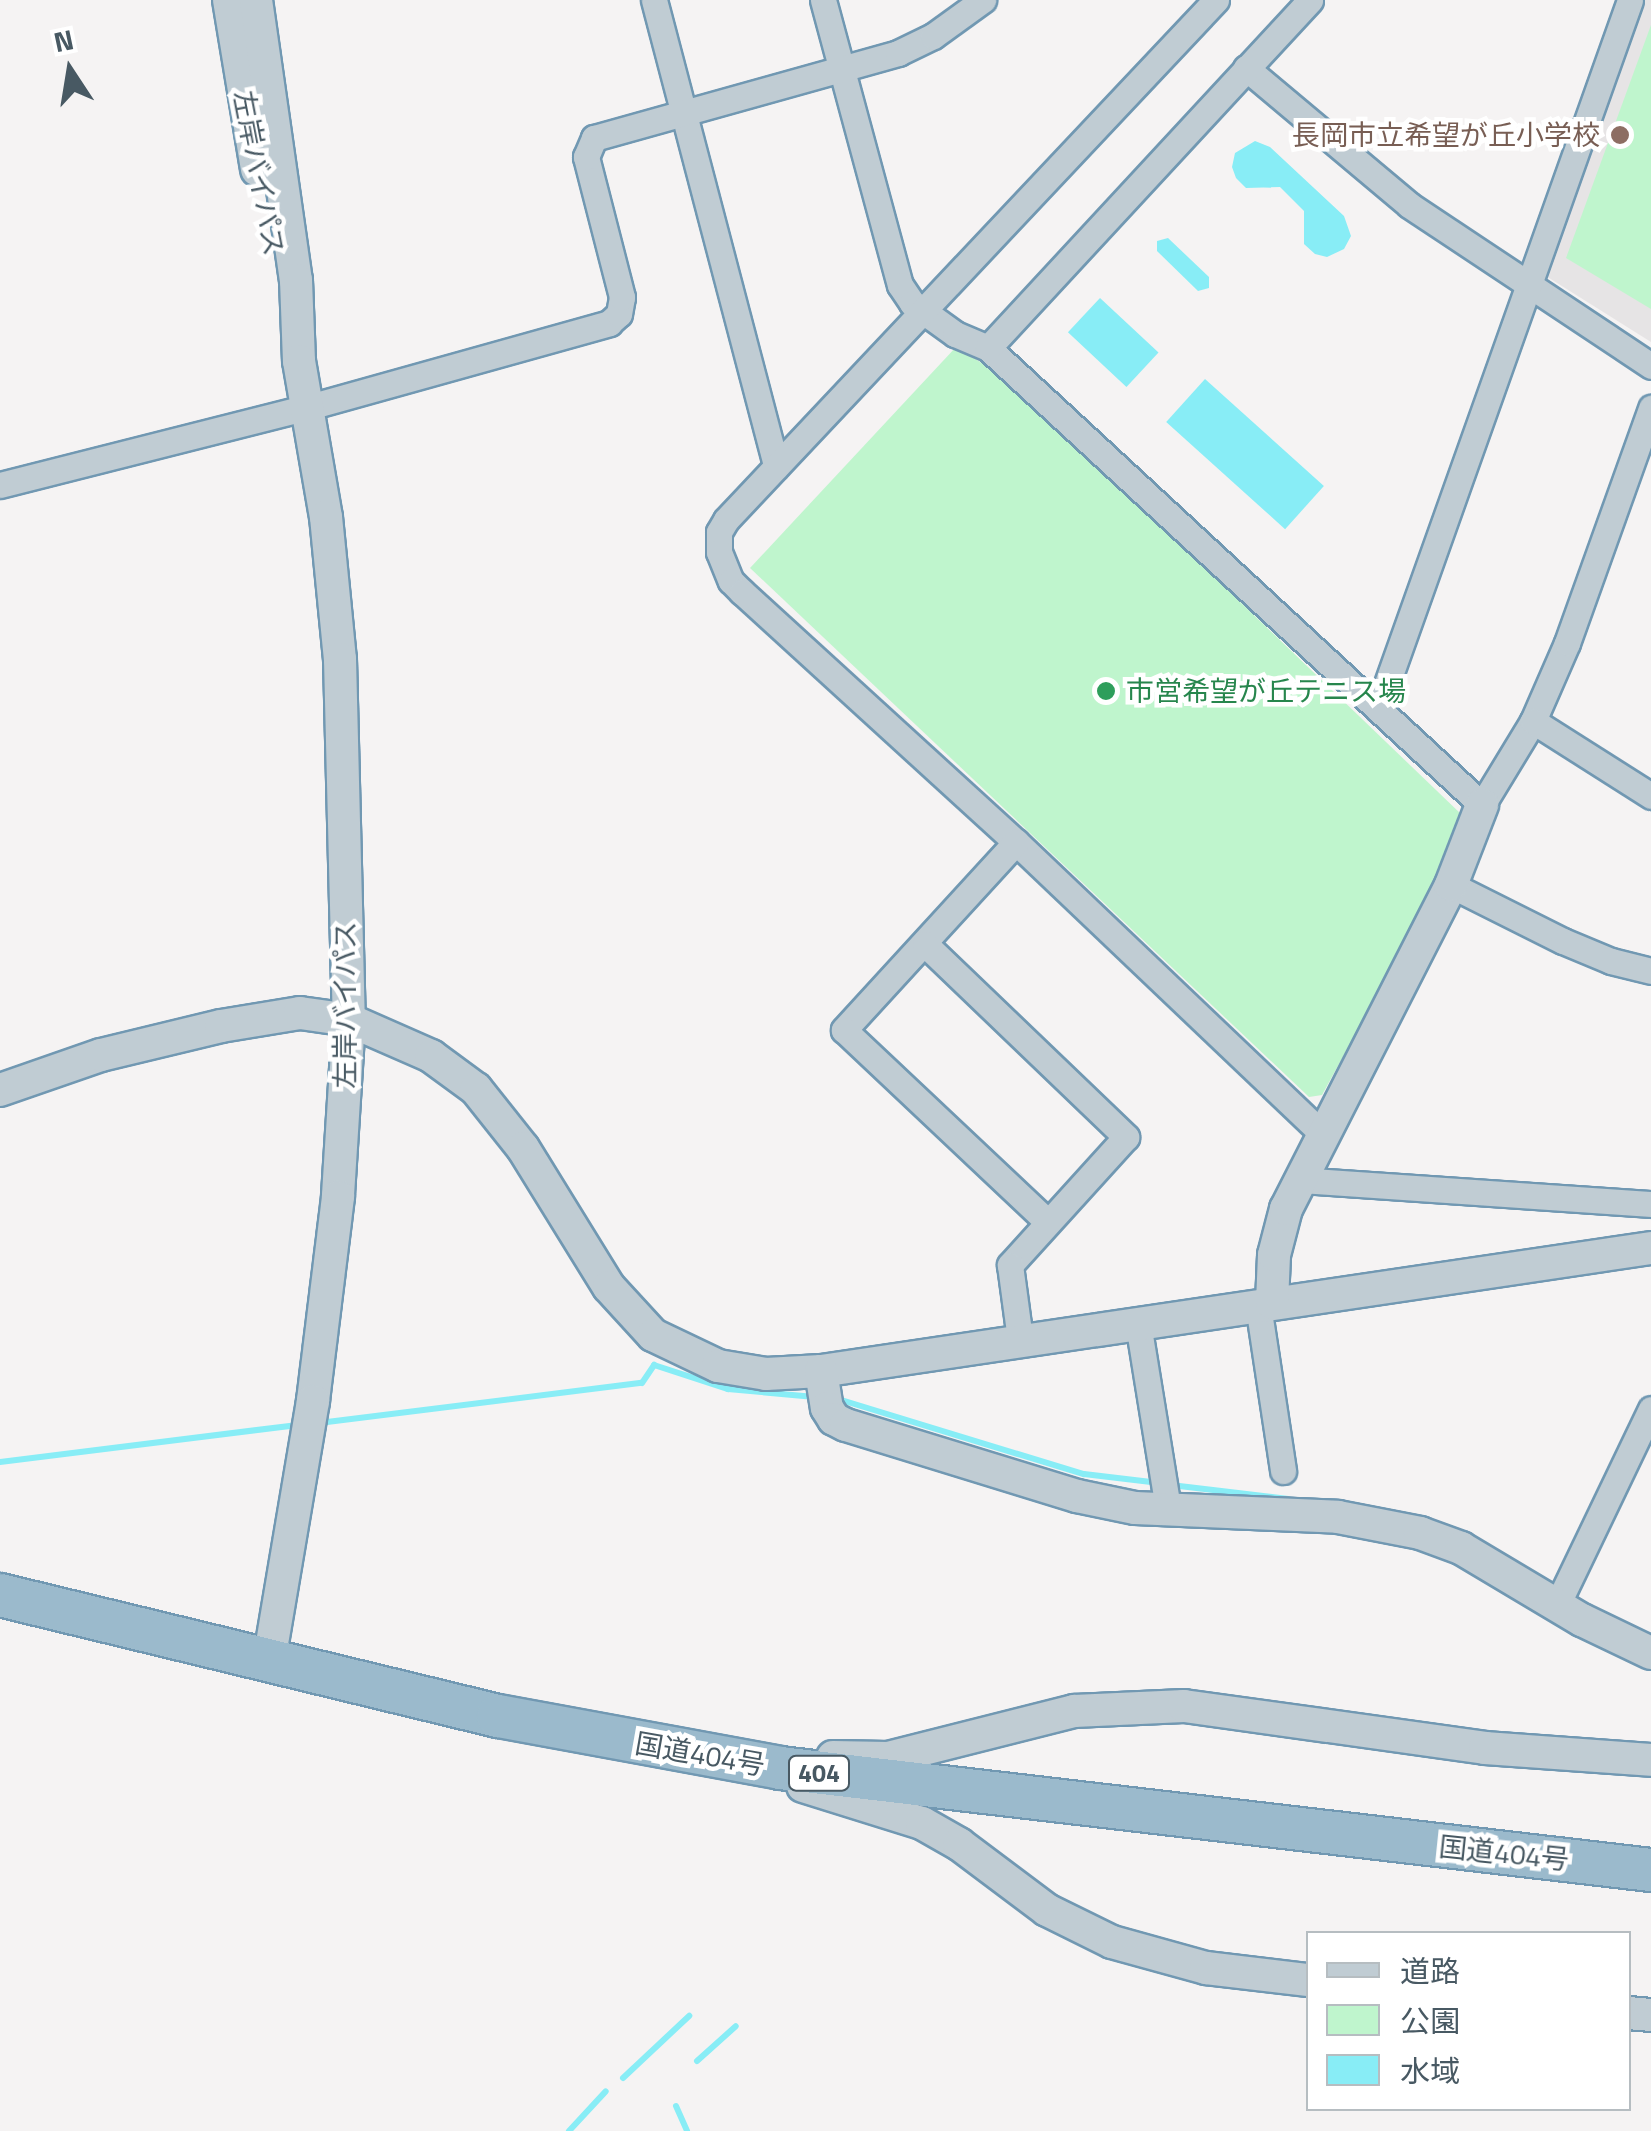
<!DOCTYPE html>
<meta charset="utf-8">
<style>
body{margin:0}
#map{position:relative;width:1651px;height:2131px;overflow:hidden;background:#f5f3f3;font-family:"Titillium Web","Noto Sans JP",sans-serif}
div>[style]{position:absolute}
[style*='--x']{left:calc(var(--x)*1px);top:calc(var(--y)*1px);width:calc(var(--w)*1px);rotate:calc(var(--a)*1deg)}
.education>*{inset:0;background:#e6e4e5}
.green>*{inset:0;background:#bff5cd}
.water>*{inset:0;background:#88edf6;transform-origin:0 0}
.stream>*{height:6px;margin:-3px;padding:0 3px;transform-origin:3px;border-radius:3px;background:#88edf6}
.roads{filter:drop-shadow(2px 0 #7198b2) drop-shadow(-2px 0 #7198b2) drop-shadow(0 2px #7198b2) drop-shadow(0 -2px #7198b2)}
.minor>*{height:25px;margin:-12.5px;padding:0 12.5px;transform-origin:12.5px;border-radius:12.5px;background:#c0ccd3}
.tertiary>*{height:32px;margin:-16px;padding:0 16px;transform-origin:16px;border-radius:16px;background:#c0ccd3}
.trunk>*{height:42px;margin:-21px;padding:0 21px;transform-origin:21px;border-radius:21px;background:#9bbacc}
.dots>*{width:28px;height:28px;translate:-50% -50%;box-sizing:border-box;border:5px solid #fff;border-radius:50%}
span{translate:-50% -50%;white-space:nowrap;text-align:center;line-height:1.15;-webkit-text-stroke:9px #fff;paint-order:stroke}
.shield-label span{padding:2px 8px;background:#fff;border:2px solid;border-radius:8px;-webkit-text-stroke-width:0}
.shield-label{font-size:25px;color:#485963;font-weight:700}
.education-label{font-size:28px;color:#785e54}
.right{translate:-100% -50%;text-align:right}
.street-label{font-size:28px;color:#485963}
.leisure-label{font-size:28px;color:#27864d}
.left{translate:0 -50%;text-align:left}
.legend{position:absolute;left:1306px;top:1931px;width:325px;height:180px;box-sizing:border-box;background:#fff;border:2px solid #b6bdc1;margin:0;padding:12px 18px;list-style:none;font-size:30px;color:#485963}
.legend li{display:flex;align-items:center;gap:20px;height:50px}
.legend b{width:50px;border:2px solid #b6bdc1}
.north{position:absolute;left:20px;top:20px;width:100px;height:100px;-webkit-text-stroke:8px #fff;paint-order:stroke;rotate:348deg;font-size:28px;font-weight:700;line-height:40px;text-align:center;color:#485963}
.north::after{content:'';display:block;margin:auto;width:35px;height:45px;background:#485963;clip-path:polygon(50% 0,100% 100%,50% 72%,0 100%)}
</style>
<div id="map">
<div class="education">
<div style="clip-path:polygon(1638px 0,1651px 0,1651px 342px,1538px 271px)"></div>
</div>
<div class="green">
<div style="clip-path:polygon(1651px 25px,1651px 309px,1566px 258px)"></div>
<div style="clip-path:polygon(956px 347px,1009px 380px,1461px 814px,1467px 830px,1322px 1095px,1309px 1097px,750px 568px)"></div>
</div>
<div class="water">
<div style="clip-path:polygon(1255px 141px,1270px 147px,1344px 216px,1351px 236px,1344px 249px,1327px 257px,1315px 254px,1304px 244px,1304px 211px,1280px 187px,1246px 188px,1236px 178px,1232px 167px,1235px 153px)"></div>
<div style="clip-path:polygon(1168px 238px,1209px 277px,1209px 288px,1198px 291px,1157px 251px,1157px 241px)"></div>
<div style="left:1100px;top:298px;width:80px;height:47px;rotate:43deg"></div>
<div style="left:1205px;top:379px;width:160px;height:58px;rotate:42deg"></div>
</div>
<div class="stream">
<div style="--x:838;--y:1399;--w:257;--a:17"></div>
<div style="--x:1084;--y:1474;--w:76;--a:6.8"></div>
<div style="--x:319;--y:1423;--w:325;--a:-7.1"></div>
<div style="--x:642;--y:1383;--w:22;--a:-56"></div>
<div style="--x:654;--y:1365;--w:78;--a:18"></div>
<div style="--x:728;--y:1389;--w:87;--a:5.3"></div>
<div style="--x:0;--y:1462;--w:298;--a:-7.1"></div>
<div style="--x:1171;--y:1485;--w:118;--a:6.8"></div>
<div style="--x:697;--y:2061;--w:52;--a:-41.9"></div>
<div style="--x:623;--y:2078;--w:91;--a:-43.2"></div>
<div style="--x:676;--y:2106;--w:27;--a:66"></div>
<div style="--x:569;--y:2131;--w:54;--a:-47.2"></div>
</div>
<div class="roads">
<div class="minor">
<div style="--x:654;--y:0;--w:482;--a:75.3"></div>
<div style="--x:823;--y:0;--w:295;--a:74.9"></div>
<div style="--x:900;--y:285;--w:22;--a:56"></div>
<div style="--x:912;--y:303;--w:53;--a:35.8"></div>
<div style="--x:955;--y:334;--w:36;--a:23"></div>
<div style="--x:988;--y:348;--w:673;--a:42.77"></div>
<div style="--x:1482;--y:805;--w:98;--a:-58.7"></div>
<div style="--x:1533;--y:721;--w:85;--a:-66.4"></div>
<div style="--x:1567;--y:643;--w:250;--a:-70.3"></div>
<div style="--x:1216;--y:0;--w:714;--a:133.3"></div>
<div style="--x:726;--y:520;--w:14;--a:120"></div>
<div style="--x:719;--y:532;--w:20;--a:90"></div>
<div style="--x:719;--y:552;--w:31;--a:68"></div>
<div style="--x:731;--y:581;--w:16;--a:45"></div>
<div style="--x:742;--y:592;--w:371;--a:42.4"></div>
<div style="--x:1016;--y:842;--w:425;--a:43.6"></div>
<div style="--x:1246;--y:68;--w:213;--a:40"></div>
<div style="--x:1409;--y:205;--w:291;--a:33.6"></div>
<div style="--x:988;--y:348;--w:474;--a:-47.2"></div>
<div style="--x:0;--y:485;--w:319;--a:-14.2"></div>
<div style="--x:309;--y:407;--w:312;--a:-15.6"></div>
<div style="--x:609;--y:323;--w:13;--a:-42"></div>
<div style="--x:619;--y:314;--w:17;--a:-80"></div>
<div style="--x:622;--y:297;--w:145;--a:-104.4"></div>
<div style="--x:586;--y:157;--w:21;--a:-67"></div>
<div style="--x:594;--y:138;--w:316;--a:-15.6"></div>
<div style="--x:898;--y:53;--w:39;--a:-26"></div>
<div style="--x:933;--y:36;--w:62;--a:-35.8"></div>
<div style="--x:1378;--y:709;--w:752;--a:-70.43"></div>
<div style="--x:1533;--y:721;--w:140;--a:32.4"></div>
<div style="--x:1016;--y:842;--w:255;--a:132.5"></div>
<div style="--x:844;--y:1030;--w:279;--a:43.3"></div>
<div style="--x:1451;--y:885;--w:125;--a:26.6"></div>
<div style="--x:1563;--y:941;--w:52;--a:22.6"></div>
<div style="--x:1611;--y:961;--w:41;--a:14"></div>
<div style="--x:925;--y:944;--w:279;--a:43.8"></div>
<div style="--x:1126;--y:1137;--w:173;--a:132.2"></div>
<div style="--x:1010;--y:1265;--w:75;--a:82.3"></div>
<div style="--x:1299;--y:1180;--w:353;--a:3.9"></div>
<div style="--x:1258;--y:1305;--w:168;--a:81.4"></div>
<div style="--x:1138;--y:1323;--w:188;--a:80.8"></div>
<div style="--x:1558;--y:1603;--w:215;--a:-64.4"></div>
</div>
<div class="tertiary">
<div style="--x:229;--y:0;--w:172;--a:80.6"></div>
<div style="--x:256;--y:0;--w:283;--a:81.9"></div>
<div style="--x:296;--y:280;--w:81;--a:87.9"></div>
<div style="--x:299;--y:361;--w:158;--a:80.2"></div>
<div style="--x:326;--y:517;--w:143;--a:84.4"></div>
<div style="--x:340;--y:659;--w:361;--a:88.6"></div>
<div style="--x:349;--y:1020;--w:177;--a:93.6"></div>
<div style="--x:338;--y:1197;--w:206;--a:97"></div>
<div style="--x:313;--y:1401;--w:265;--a:99.6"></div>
<div style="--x:0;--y:1090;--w:107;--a:-19.1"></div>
<div style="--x:101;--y:1055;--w:123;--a:-13.6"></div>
<div style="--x:221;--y:1026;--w:80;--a:-9.3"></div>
<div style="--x:300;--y:1013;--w:49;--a:8.1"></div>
<div style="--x:349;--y:1020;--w:90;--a:23.7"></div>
<div style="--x:431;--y:1056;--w:56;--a:36.3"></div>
<div style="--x:476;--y:1089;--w:75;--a:51.5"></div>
<div style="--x:523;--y:1148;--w:163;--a:58.3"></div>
<div style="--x:609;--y:1287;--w:65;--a:47.5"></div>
<div style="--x:653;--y:1335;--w:72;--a:25.5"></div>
<div style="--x:718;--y:1366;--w:49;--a:9.5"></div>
<div style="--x:766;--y:1374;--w:55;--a:-3.1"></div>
<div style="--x:821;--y:1371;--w:839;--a:-8.43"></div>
<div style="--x:1272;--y:1303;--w:48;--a:-87.6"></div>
<div style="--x:1274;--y:1255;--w:48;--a:-75.4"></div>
<div style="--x:1286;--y:1209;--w:364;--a:-63"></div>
<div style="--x:1451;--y:885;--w:86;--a:-68.8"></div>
<div style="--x:821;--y:1371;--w:37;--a:81"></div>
<div style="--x:827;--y:1408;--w:13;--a:58"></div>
<div style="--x:834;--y:1419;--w:13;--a:27"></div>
<div style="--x:846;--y:1425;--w:242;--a:17.1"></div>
<div style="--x:1077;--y:1496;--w:59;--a:11.7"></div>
<div style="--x:1135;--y:1508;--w:203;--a:2.5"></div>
<div style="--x:1338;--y:1517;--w:84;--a:11"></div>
<div style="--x:1420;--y:1533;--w:44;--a:20.1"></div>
<div style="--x:1461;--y:1548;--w:141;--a:30.8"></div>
<div style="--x:1582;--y:1620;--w:76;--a:25.6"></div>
<div style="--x:833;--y:1757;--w:55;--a:1"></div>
<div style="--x:888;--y:1758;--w:192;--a:-14.2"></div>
<div style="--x:1074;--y:1711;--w:110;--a:-2.6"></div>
<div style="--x:1184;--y:1706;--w:304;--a:7.9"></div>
<div style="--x:1485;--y:1748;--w:166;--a:4.1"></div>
<div style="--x:803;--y:1786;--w:125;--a:17.3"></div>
<div style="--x:922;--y:1823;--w:43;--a:29.6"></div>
<div style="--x:959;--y:1844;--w:110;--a:36.9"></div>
<div style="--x:1047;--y:1910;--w:72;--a:26.2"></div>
<div style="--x:1112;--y:1942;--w:98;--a:15.5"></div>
<div style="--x:1206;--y:1968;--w:103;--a:6.7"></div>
<div style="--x:1628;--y:2013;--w:23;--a:5"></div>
</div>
<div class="trunk">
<div style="--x:0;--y:1595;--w:512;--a:13.66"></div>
<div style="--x:498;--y:1716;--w:287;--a:10.4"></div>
<div style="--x:780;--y:1768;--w:877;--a:6.68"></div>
</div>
</div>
<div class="dots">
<div style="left:1620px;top:135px;background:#8d6e63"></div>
<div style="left:1106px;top:691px;background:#2e9e5b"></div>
</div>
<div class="shield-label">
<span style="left:819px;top:1773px">404</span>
</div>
<div class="education-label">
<span class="right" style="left:1600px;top:135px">長岡市立希望が丘小学校</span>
</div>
<div class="street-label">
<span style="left:259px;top:173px;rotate:79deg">左岸バイパス</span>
<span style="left:345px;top:1005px;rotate:-90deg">左岸バイパス</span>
<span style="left:700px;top:1754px;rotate:10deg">国道404号</span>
<span style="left:1504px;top:1853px;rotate:6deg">国道404号</span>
</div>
<div class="leisure-label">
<span class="left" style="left:1126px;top:691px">市営希望が丘テニス場</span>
</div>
<ul class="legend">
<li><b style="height:12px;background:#c0ccd3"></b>道路</li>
<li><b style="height:28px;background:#bff5cd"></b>公園</li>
<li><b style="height:28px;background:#88edf6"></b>水域</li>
</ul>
<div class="north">N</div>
</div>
